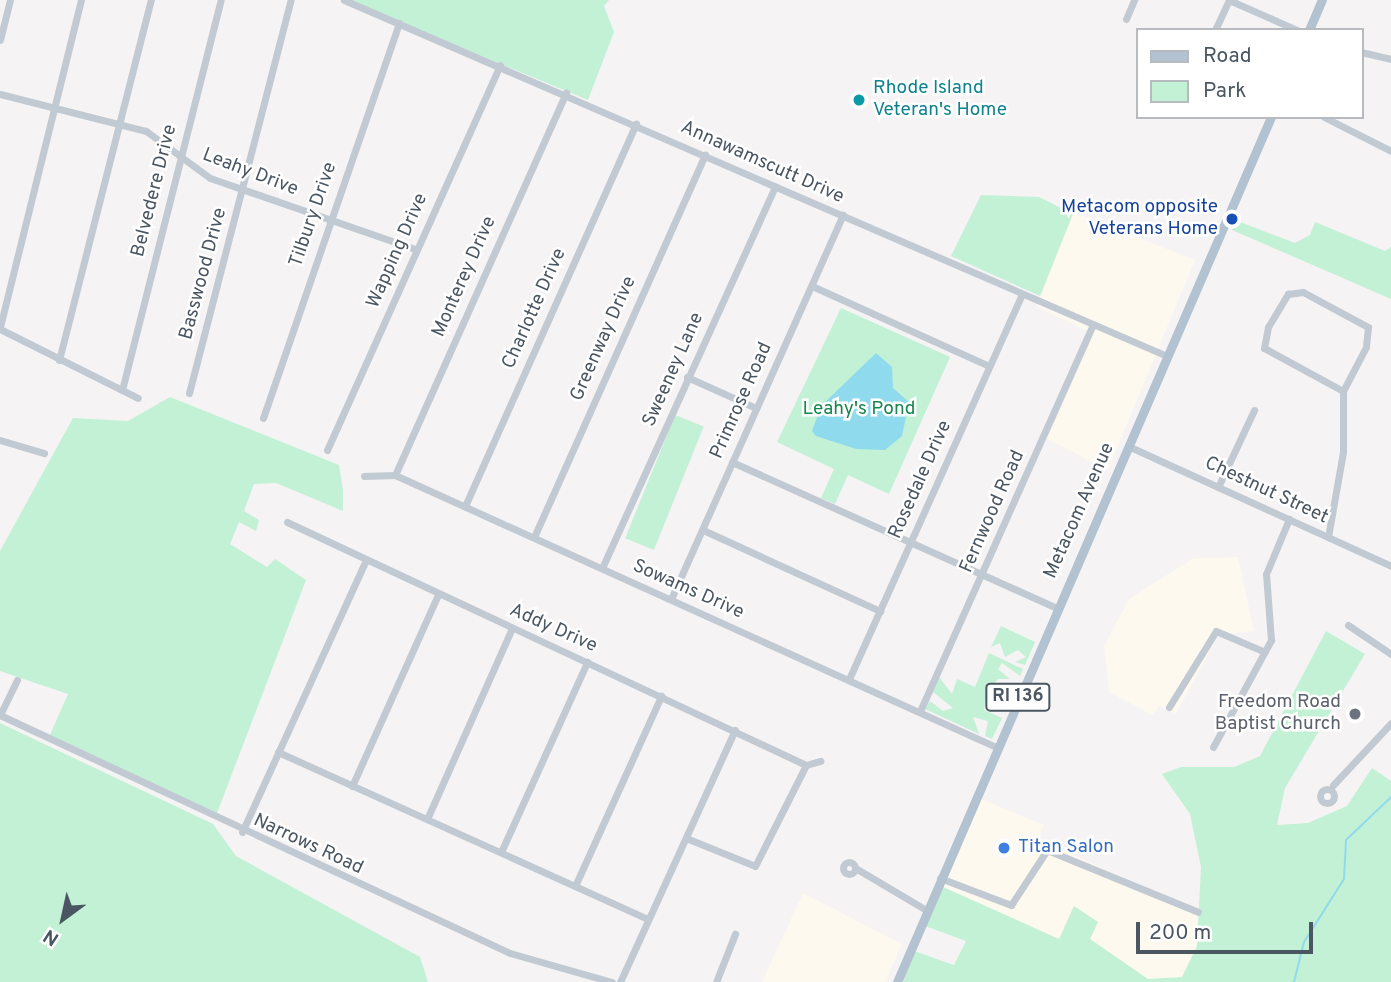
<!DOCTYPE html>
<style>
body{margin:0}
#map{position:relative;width:1391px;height:982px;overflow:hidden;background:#f5f3f3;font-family:Overpass,sans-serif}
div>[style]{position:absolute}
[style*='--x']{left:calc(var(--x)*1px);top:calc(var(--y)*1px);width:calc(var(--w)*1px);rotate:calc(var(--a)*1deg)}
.commercial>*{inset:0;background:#fdf9ef}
.green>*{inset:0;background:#c3f1d5;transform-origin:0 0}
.water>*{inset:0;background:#90daee}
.stream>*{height:2px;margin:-1px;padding:0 1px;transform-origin:1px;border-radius:1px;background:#90daee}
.minor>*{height:7px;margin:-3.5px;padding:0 3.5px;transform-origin:3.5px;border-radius:3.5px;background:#c1cad2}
.minor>.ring{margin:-3.5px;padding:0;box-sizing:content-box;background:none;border:7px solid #c1cad2;border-radius:50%}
.major>*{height:9px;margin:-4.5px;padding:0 4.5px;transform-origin:4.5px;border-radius:4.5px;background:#b3c2d1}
.dots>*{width:19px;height:19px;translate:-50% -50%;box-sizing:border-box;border:4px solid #fff;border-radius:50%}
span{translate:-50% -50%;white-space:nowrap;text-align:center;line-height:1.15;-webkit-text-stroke:5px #fff;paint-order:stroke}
.shield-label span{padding:2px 5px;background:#fff;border:2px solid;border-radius:5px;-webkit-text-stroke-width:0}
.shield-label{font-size:18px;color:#4a5661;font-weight:700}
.culture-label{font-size:19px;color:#0d838f}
.left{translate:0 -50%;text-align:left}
.street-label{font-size:19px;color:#4a5661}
.transit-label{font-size:19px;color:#164399}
.right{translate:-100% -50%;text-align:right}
.park-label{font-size:19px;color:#17864f}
.worship-label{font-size:19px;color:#5b616d}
.shop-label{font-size:19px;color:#366cbe}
.legend{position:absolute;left:1136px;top:28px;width:228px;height:91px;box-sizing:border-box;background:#fff;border:2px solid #b7bbc0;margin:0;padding:9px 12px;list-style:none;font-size:21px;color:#4a5661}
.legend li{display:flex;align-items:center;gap:14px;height:35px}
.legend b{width:35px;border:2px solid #b7bbc0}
.north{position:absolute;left:28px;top:884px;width:70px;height:70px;-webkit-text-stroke:5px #fff;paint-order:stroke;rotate:213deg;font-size:19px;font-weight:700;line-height:28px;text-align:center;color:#4a5661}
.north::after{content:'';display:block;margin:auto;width:24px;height:32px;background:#4a5661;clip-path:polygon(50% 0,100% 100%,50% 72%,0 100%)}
.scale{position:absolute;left:1136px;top:922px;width:177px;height:32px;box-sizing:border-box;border:4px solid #4a5661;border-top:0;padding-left:9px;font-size:21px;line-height:24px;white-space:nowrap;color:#4a5661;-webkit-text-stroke:5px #fff;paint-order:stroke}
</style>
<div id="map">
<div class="commercial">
<div style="clip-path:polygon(1073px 212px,1195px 260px,1108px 470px,1047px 439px,1094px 334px,1037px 307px)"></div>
<div style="clip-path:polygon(1238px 557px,1254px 631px,1218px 635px,1176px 714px,1159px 706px,1152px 715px,1109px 692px,1104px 646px,1129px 599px,1192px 559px)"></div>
<div style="clip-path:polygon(981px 799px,1044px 825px,1035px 845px,1047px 843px,1198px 912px,1197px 946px,1182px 977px,1151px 982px,1090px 939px,1074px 906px,1060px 939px,943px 887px)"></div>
<div style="clip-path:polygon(803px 893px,902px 944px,885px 982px,762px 982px)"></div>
</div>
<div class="green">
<div style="clip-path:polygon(346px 0,609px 0,604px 6px,614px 32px,588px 100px)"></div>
<div style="clip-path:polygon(981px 195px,1039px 197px,1073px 214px,1040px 296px,951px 256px)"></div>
<div style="clip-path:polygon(1240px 222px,1295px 243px,1310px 235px,1315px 222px,1385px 251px,1391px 247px,1391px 299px,1232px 230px)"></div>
<div style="clip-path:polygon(841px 308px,950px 357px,889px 494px,848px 475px,835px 504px,821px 498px,834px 469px,777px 442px)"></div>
<div style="clip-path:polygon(170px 397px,339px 465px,343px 490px,343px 511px,276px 483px,254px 484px,244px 511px,259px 520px,256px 531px,239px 522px,230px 544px,267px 567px,275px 559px,306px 580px,217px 813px,50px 735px,68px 694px,0 671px,0 551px,73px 418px,128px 421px)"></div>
<div style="left:675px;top:415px;width:31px;height:133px;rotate:22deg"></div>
<div style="clip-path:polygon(1001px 626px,1035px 642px,1025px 665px,1015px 662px,1026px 657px,1018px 650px,1005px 657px,1000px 643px,991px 647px)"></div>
<div style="clip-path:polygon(1326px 631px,1365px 654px,1285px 788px,1277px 825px,1308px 823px,1347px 806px,1372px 768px,1391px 781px,1391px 982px,903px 982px,914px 951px,954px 965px,966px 941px,925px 926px,943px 887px,1059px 939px,1074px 906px,1098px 922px,1090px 939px,1148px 979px,1182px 977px,1197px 946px,1201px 867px,1190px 814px,1162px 774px,1181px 767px,1234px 767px,1260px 756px)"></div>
<div style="clip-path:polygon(989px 653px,1023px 669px,1020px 676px,1002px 663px,998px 669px,1010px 679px,998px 679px,990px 688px,1000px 693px,1004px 685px,1010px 701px,998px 706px,986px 698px,984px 710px,1002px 718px,992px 739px,985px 736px,988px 721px,973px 717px,979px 734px,925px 709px,930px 701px,943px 711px,953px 708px,933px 692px,939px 677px,952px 694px,957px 679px,975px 687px)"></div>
<div style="clip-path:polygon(0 723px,213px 824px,236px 856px,420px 957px,428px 982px,0 982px)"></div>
</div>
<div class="water">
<div style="clip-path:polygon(876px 353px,892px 367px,893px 388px,909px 402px,902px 436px,885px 450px,856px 449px,816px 436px,812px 431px,821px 406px)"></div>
</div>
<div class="stream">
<div style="--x:1294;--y:982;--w:41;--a:-76"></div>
<div style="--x:1304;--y:942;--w:75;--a:-57.6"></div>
<div style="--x:1344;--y:879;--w:39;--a:-87"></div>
<div style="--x:1346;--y:840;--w:62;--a:-43.7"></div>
</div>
<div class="minor">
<div style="--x:344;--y:0;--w:897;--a:23.39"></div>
<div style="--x:1126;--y:19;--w:21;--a:-67"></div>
<div style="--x:1215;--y:30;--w:33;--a:-65"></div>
<div style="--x:1229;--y:0;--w:74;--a:23.8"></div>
<div style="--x:0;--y:40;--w:41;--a:-76"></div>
<div style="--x:1361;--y:52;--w:31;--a:13"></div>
<div style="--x:0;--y:94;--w:151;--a:14.2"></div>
<div style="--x:146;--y:131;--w:79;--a:36.3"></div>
<div style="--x:210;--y:178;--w:217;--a:19.1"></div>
<div style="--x:1324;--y:117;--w:75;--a:26.9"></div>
<div style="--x:812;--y:286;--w:194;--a:24.3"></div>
<div style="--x:0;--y:327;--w:337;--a:-76.1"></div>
<div style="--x:0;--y:329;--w:154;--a:26.6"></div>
<div style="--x:59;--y:360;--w:372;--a:-75.7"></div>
<div style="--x:687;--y:377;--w:76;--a:24.2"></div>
<div style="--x:122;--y:390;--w:402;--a:-75.8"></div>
<div style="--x:189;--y:393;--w:406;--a:-75.5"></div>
<div style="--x:263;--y:418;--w:418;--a:-71"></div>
<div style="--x:0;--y:440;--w:46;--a:16.5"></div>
<div style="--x:1128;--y:446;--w:289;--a:24.5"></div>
<div style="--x:327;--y:450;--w:422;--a:-65.8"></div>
<div style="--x:732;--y:462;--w:356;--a:24.2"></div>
<div style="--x:395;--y:475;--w:419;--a:-65.9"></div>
<div style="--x:364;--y:476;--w:31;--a:-2"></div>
<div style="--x:395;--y:475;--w:660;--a:24.35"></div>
<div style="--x:1218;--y:487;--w:85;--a:-64.9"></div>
<div style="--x:465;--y:506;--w:419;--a:-65.9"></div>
<div style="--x:287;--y:522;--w:573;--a:25.09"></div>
<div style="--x:703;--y:530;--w:195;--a:24.6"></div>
<div style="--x:534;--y:537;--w:419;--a:-65.9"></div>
<div style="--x:1328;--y:537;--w:86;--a:-80"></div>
<div style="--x:1343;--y:452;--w:61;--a:-90"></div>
<div style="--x:1343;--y:391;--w:90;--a:-151.4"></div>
<div style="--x:1264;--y:348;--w:21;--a:-79"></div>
<div style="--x:1268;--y:327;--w:39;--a:-59"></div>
<div style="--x:1288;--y:294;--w:15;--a:-8"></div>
<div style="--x:1303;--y:292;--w:74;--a:28.3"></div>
<div style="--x:1368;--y:327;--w:20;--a:96"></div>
<div style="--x:1366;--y:347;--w:50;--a:117.6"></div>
<div style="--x:602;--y:568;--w:419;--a:-65.6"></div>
<div style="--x:671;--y:599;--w:421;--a:-65.9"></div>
<div style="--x:1348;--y:625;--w:52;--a:34"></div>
<div style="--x:849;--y:679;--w:422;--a:-65.8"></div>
<div style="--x:17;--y:680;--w:39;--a:116"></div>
<div style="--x:0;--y:715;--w:563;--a:25.02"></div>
<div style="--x:510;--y:953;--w:106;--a:15.9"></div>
<div style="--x:1169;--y:707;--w:89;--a:-58.3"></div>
<div style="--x:1216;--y:631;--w:53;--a:23.2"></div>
<div style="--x:920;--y:711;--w:423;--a:-65.9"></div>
<div style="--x:1213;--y:747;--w:122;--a:-61.5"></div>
<div style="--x:1271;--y:640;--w:66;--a:-94.3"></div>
<div style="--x:1266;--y:574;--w:60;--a:-67.3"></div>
<div style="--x:278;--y:752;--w:406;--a:24.3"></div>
<div style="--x:1333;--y:785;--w:85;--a:-46.9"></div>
<div style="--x:352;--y:786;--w:209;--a:-65.8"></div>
<div class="ring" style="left:1320px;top:789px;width:7px;height:7px"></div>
<div style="--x:427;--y:819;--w:209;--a:-66"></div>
<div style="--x:242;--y:832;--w:297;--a:-65.5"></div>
<div style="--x:686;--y:838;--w:74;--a:22.1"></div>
<div style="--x:755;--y:866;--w:113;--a:-63.2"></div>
<div style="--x:806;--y:765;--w:15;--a:-16"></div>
<div style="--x:501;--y:852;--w:209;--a:-65.6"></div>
<div class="ring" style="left:843px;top:862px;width:5px;height:5px"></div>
<div style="--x:857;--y:869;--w:80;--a:30.7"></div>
<div style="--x:940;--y:878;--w:76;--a:20.8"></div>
<div style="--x:1011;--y:905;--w:66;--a:-56.8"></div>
<div style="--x:1047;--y:850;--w:163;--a:22.3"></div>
<div style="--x:575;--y:886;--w:209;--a:-65.6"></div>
<div style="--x:620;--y:982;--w:277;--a:-65.5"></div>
<div style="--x:716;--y:982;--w:52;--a:-68.4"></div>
</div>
<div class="major">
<div style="--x:1309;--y:30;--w:33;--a:-67"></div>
<div style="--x:897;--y:982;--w:942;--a:-66.62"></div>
</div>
<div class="dots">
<div style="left:859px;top:100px;background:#0f9aa8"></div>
<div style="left:1232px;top:219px;background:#1a4fb4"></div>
<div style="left:1355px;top:714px;background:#6b7280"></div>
<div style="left:1004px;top:848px;background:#3f7fe0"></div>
</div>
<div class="shield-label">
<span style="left:1018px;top:697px">RI 136</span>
</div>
<div class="culture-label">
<span class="left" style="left:873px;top:100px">Rhode Island<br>Veteran's Home</span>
</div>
<div class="street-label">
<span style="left:762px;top:163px;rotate:24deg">Annawamscutt Drive</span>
<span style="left:250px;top:173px;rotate:21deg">Leahy Drive</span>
<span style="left:155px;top:191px;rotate:-76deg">Belvedere Drive</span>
<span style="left:314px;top:215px;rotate:-71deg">Tilbury Drive</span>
<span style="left:398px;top:251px;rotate:-66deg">Wapping Drive</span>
<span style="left:204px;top:274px;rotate:-75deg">Basswood Drive</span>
<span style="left:465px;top:277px;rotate:-66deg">Monterey Drive</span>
<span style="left:535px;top:309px;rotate:-66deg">Charlotte Drive</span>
<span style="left:604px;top:339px;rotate:-66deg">Greenway Drive</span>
<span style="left:674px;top:370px;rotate:-66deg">Sweeney Lane</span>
<span style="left:742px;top:401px;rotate:-66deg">Primrose Road</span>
<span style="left:921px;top:480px;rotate:-66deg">Rosedale Drive</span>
<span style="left:1266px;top:491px;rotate:25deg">Chestnut Street</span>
<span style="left:1080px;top:511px;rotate:-66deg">Metacom Avenue</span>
<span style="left:993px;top:512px;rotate:-66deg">Fernwood Road</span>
<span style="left:688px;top:590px;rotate:24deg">Sowams Drive</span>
<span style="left:553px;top:629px;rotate:24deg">Addy Drive</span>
<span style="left:308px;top:845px;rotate:25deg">Narrows Road</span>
</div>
<div class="transit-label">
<span class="right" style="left:1218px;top:219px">Metacom opposite<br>Veterans Home</span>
</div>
<div class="park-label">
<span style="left:859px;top:410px">Leahy's Pond</span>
</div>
<div class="worship-label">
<span class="right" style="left:1341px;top:714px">Freedom Road<br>Baptist Church</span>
</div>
<div class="shop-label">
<span class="left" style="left:1018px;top:848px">Titan Salon</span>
</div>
<ul class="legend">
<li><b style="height:9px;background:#b3c2d1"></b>Road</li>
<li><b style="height:19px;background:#c3f1d5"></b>Park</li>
</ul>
<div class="north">N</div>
<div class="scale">200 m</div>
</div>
